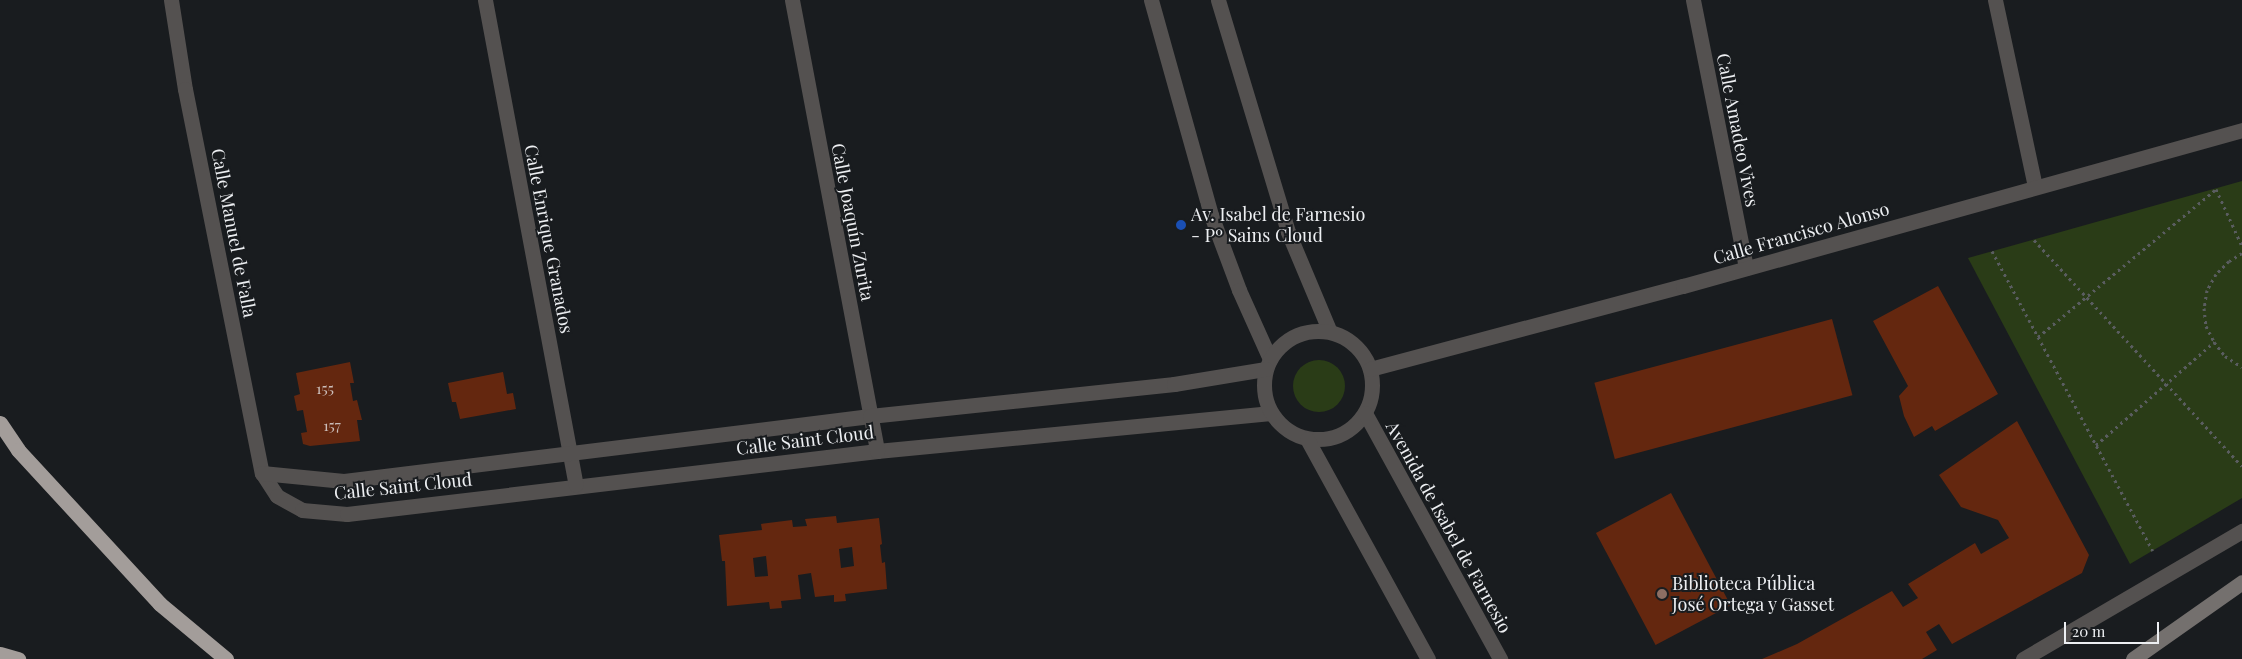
<!DOCTYPE html>
<meta charset="utf-8">
<style>
body{margin:0}
#map{position:relative;width:2242px;height:659px;overflow:hidden;background:#191c1f;font-family:"Playfair Display",serif}
div>[style]{position:absolute}
[style*='--x']{left:calc(var(--x)*1px);top:calc(var(--y)*1px);width:calc(var(--w)*1px);rotate:calc(var(--a)*1deg)}
.green>*{inset:0;background:#2a3c17}
.round{border-radius:50%}
.building>*{inset:0;background:#64270f;transform-origin:0 0}
.path>*{height:3px;margin-top:-1.5px;transform-origin:0;background:repeating-linear-gradient(90deg,#5a5d60 0 2.5px,transparent 0 6.5px)}
.street>*{height:15px;margin:-7.5px;padding:0 7.5px;transform-origin:7.5px;border-radius:7.5px;background:#545150}
.street>.ring{margin:-7.5px;padding:0;box-sizing:content-box;background:none;border:15px solid #545150;border-radius:50%}
.secondary>*{height:15px;margin:-7.5px;padding:0 7.5px;transform-origin:7.5px;border-radius:7.5px;background:#74706e}
.highway>*{height:15px;margin:-7.5px;padding:0 7.5px;transform-origin:7.5px;border-radius:7.5px;background:#a39d9a}
.dots>*{width:14px;height:14px;translate:-50% -50%;box-sizing:border-box;border:2px solid #191c1f;border-radius:50%}
span{translate:-50% -50%;white-space:nowrap;text-align:center;line-height:1.15;-webkit-text-stroke:4px #191c1f;paint-order:stroke}
.number-label{font-size:15px;color:#cbbdb9}
.number-label span{-webkit-text-stroke-width:0}
.street-label{font-size:18px;color:#edeff2}
.poi-label{font-size:18px;color:#edeff2}
.left{translate:0 -50%;text-align:left}
.scale{position:absolute;left:2064px;top:622px;width:95px;height:22px;box-sizing:border-box;border:2px solid #edeff2;border-top:0;padding-left:6px;font-size:15px;line-height:18px;white-space:nowrap;color:#edeff2;-webkit-text-stroke:4px #191c1f;paint-order:stroke}
</style>
<div id="map">
<div class="green">
<div style="clip-path:polygon(2242px 181px,2242px 498px,2130px 564px,1968px 258px)"></div>
<div class="round" style="left:1293px;top:360px;width:52px;height:52px"></div>
</div>
<div class="building">
<div style="clip-path:polygon(1938px 286px,1998px 394px,1935px 431px,1932px 426px,1914px 437px,1904px 416px,1899px 396px,1908px 386px,1873px 321px)"></div>
<div style="left:1832px;top:319px;width:79px;height:246px;rotate:75deg"></div>
<div style="clip-path:polygon(350px 362px,354px 383px,350px 383px,353px 401px,357px 400px,362px 420px,357px 420px,360px 441px,310px 446px,303px 444px,301px 433px,307px 432px,303px 410px,297px 411px,294px 396px,300px 394px,296px 373px)"></div>
<div style="clip-path:polygon(503px 372px,507px 394px,513px 393px,516px 409px,460px 419px,456px 402px,452px 402px,448px 383px)"></div>
<div style="clip-path:polygon(2017px 421px,2089px 555px,2082px 573px,1952px 644px,1939px 624px,1926px 632px,1937px 650px,1922px 659px,1762px 659px,1797px 644px,1892px 591px,1903px 607px,1918px 598px,1908px 584px,1975px 543px,1981px 554px,2009px 538px,1998px 520px,1961px 507px,1939px 475px)"></div>
<div style="left:1671px;top:493px;width:127px;height:85px;rotate:62deg"></div>
<div style="clip-path:polygon(evenodd,836px 516px,837px 523px,879px 518px,882px 544px,880px 545px,882px 563px,885px 562px,887px 589px,845px 594px,846px 601px,834px 602px,834px 595px,815px 597px,811px 573px,798px 575px,801px 599px,781px 601px,782px 608px,770px 609px,769px 602px,727px 606px,725px 561px,722px 561px,719px 535px,762px 530px,761px 524px,792px 520px,793px 527px,807px 526px,805px 519px,836px 516px,852px 547px,854px 566px,841px 568px,839px 549px,852px 547px,836px 516px,766px 556px,768px 576px,755px 577px,753px 558px,766px 556px)"></div>
</div>
<div class="path">
<div style="--x:2034;--y:240;--w:307;--a:47.4"></div>
<div style="--x:1992;--y:251;--w:340;--a:61.8"></div>
<div style="--x:2242;--y:253;--w:15;--a:148"></div>
<div style="--x:2229;--y:261;--w:18;--a:135"></div>
<div style="--x:2216;--y:274;--w:18;--a:119"></div>
<div style="--x:2207;--y:290;--w:18;--a:99"></div>
<div style="--x:2204;--y:308;--w:18;--a:84"></div>
<div style="--x:2206;--y:326;--w:18;--a:63"></div>
<div style="--x:2214;--y:342;--w:18;--a:52"></div>
<div style="--x:2225;--y:356;--w:20;--a:33"></div>
<div style="--x:2038;--y:337;--w:231;--a:-39.7"></div>
<div style="--x:2216;--y:189;--w:63;--a:65.5"></div>
<div style="--x:2096;--y:445;--w:157;--a:-41.1"></div>
</div>
<div class="street">
<div style="--x:171;--y:0;--w:90;--a:81.1"></div>
<div style="--x:185;--y:89;--w:392;--a:78.7"></div>
<div style="--x:262;--y:473;--w:27;--a:57"></div>
<div style="--x:277;--y:496;--w:29;--a:29"></div>
<div style="--x:302;--y:510;--w:45;--a:5.1"></div>
<div style="--x:347;--y:514;--w:534;--a:-6.78"></div>
<div style="--x:877;--y:451;--w:396;--a:-5.5"></div>
<div style="--x:485;--y:0;--w:493;--a:79.4"></div>
<div style="--x:792;--y:0;--w:459;--a:79.3"></div>
<div style="--x:1151;--y:0;--w:223;--a:74.4"></div>
<div style="--x:1211;--y:215;--w:80;--a:69.5"></div>
<div style="--x:1239;--y:290;--w:76;--a:65.8"></div>
<div style="--x:1218;--y:0;--w:242;--a:73.2"></div>
<div style="--x:1288;--y:232;--w:108;--a:67.2"></div>
<div style="--x:1693;--y:0;--w:273;--a:78.8"></div>
<div style="--x:1995;--y:0;--w:191;--a:77.9"></div>
<div class="ring" style="left:1264px;top:331px;width:93px;height:93px"></div>
<div style="--x:1370;--y:369;--w:324;--a:-14.9"></div>
<div style="--x:1683;--y:286;--w:580;--a:-15.59"></div>
<div style="--x:1365;--y:413;--w:281;--a:61.2"></div>
<div style="--x:1307;--y:439;--w:251;--a:61.2"></div>
<div style="--x:262;--y:473;--w:82;--a:5.6"></div>
<div style="--x:344;--y:481;--w:530;--a:-7.04"></div>
<div style="--x:870;--y:416;--w:306;--a:-6"></div>
<div style="--x:1174;--y:384;--w:93;--a:-9.3"></div>
<div style="--x:2023;--y:659;--w:254;--a:-30.3"></div>
</div>
<div class="secondary">
<div style="--x:2133;--y:659;--w:133;--a:-35.2"></div>
</div>
<div class="highway">
<div style="--x:0;--y:423;--w:32;--a:56"></div>
<div style="--x:18;--y:450;--w:209;--a:47.3"></div>
<div style="--x:160;--y:604;--w:86;--a:39.8"></div>
<div style="--x:0;--y:654;--w:19;--a:16"></div>
</div>
<div class="dots">
<div style="left:1181px;top:225px;background:#1a4fb4"></div>
<div style="left:1662px;top:594px;background:#8d6e63"></div>
</div>
<div class="number-label">
<span style="left:325px;top:389px">155</span>
<span style="left:332px;top:426px">157</span>
</div>
<div class="street-label">
<span style="left:1738px;top:130px;rotate:79deg">Calle Amadeo Vives</span>
<span style="left:853px;top:222px;rotate:79deg">Calle Joaquín Zurita</span>
<span style="left:234px;top:233px;rotate:79deg">Calle Manuel de Falla</span>
<span style="left:1801px;top:233px;rotate:-16deg">Calle Francisco Alonso</span>
<span style="left:549px;top:239px;rotate:79deg">Calle Enrique Granados</span>
<span style="left:805px;top:440px;rotate:-7deg">Calle Saint Cloud</span>
<span style="left:403px;top:486px;rotate:-6deg">Calle Saint Cloud</span>
<span style="left:1449px;top:527px;rotate:61deg">Avenida de Isabel de Farnesio</span>
</div>
<div class="poi-label">
<span class="left" style="left:1191px;top:225px">Av. Isabel de Farnesio<br>- Pº Sains Cloud</span>
<span class="left" style="left:1672px;top:594px">Biblioteca Pública<br>José Ortega y Gasset</span>
</div>
<div class="scale">20 m</div>
</div>
